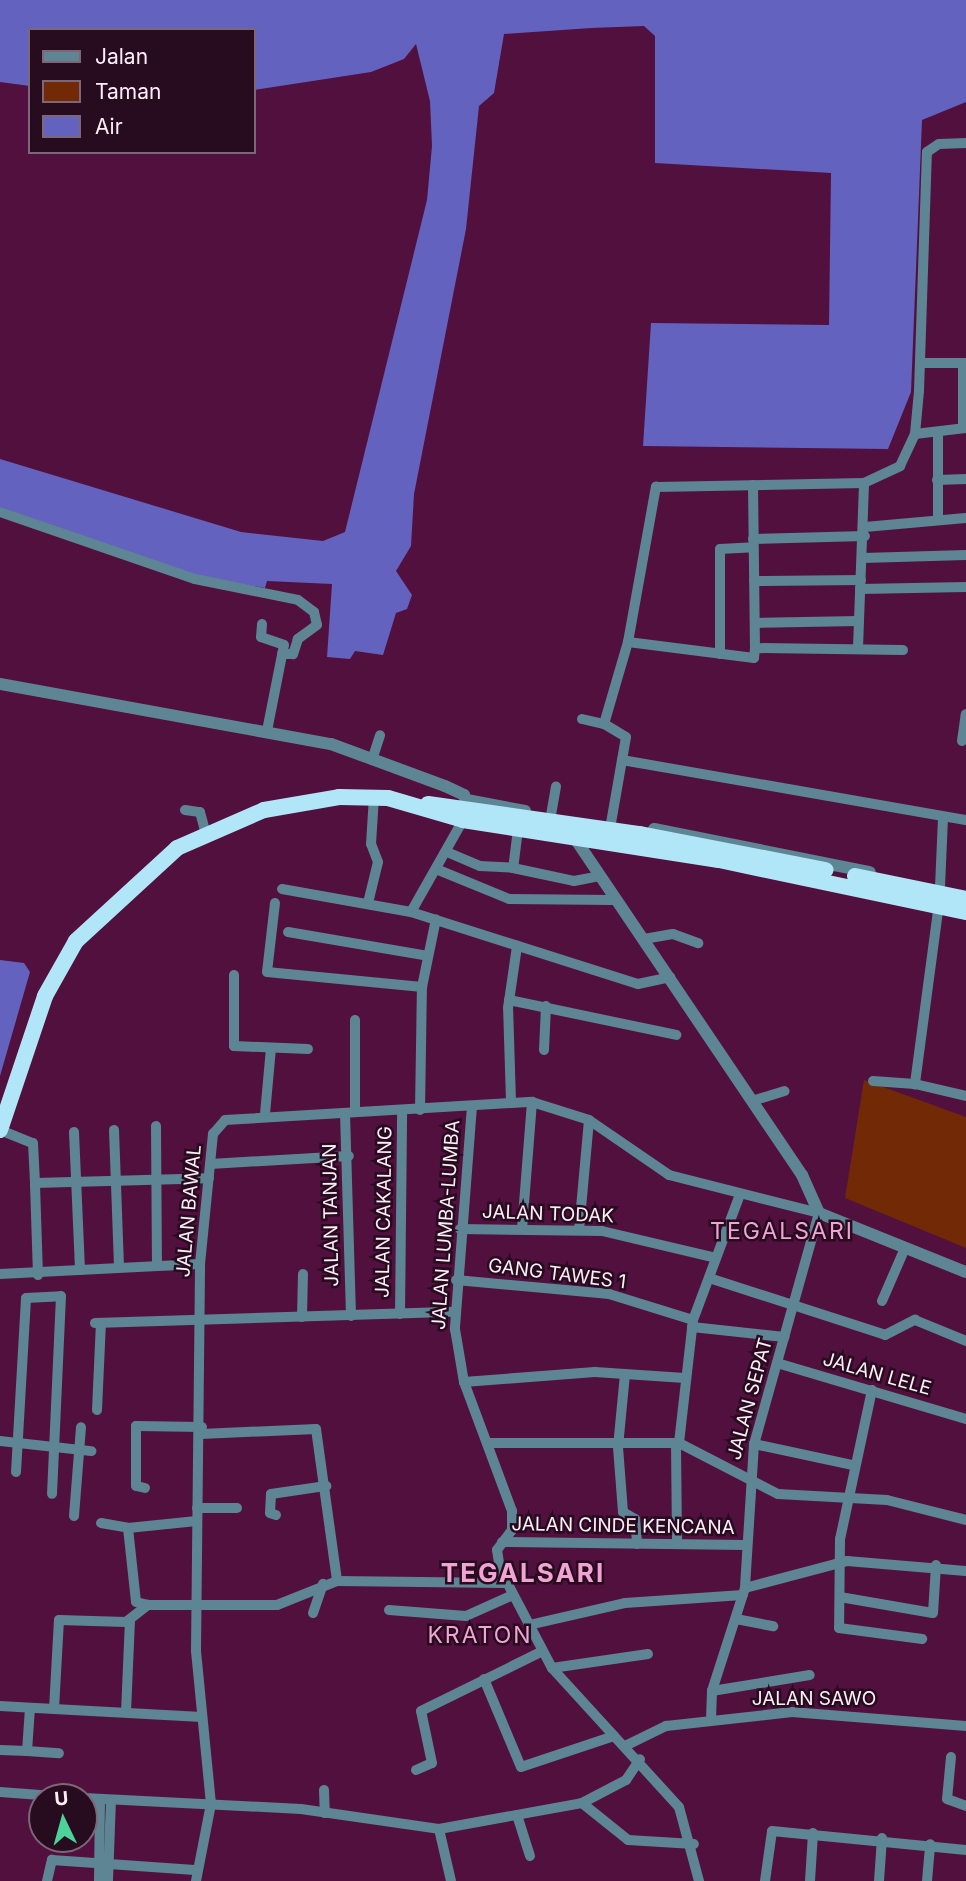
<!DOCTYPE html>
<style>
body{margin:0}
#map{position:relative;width:966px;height:1881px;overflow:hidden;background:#51103e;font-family:Inter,sans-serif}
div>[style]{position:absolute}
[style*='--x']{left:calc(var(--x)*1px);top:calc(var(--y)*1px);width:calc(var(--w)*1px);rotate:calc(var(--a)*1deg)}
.green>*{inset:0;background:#722905}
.water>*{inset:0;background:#6462bf}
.minor>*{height:10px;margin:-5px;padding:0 5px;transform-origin:5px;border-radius:5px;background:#5d8593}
.tertiary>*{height:12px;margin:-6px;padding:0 6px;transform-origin:6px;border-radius:6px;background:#5d8593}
.trunk>*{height:16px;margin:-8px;padding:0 8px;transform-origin:8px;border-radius:8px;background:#b1e6f8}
span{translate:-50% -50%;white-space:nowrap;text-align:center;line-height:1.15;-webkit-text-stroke:5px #270b1e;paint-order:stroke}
.street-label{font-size:19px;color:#feeef7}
.quarter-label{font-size:23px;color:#f1a4d4;letter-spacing:2px}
.district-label{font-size:26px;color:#f1a4d4;font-weight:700;letter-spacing:2px}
.legend{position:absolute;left:28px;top:28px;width:228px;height:126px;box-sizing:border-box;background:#270b1e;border:2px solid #7d6675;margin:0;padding:9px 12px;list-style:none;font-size:21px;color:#feeef7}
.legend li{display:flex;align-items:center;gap:14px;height:35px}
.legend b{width:35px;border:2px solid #7d6675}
.north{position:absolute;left:28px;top:1783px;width:70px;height:70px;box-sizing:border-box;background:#270b1e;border:2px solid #7d6675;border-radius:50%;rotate:355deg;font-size:19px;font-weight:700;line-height:28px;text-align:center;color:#feeef7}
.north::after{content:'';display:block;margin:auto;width:24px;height:32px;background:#4cd39a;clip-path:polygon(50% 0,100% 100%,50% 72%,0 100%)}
</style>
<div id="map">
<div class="green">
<div style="clip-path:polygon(864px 1080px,966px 1117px,966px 1248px,845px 1198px)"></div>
</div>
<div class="water">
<div style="clip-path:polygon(0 0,966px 0,966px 102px,922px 120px,911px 392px,888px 449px,643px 446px,651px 323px,829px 325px,831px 173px,655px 163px,655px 36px,644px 26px,591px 28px,504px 34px,494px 93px,479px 106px,466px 229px,414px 494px,411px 546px,396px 571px,412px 595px,407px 609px,396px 613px,383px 655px,355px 651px,350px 659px,327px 657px,332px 584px,267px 581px,265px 588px,198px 576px,0 507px,0 459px,241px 532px,323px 541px,345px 532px,427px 200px,432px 146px,430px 101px,416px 44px,404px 59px,371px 72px,254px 90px,254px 30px,30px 30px,30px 86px,0 82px)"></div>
<div style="clip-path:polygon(0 960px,24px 963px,30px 972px,0 1076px)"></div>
</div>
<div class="minor">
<div style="--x:920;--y:363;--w:46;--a:0"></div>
<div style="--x:963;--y:428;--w:65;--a:-90"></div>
<div style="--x:938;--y:433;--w:87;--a:90"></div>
<div style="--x:915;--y:434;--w:51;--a:-6.7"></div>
<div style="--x:937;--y:480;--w:29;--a:-2"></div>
<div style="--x:753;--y:485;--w:163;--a:89.3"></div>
<div style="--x:755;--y:648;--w:148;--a:0.8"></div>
<div style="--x:0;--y:512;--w:206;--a:19"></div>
<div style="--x:195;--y:579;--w:105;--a:11.5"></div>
<div style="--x:298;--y:600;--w:20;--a:37"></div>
<div style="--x:314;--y:612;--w:13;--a:77"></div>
<div style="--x:317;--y:625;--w:24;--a:144"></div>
<div style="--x:298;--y:639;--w:16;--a:108"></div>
<div style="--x:293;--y:654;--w:11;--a:180"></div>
<div style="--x:865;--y:527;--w:101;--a:-5.1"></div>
<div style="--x:753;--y:539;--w:112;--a:-1.5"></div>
<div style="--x:863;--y:558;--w:103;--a:-1.7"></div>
<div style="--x:754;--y:581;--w:107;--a:-0.5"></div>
<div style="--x:860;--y:589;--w:106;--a:-1.1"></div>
<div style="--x:755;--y:623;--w:104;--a:-1.1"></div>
<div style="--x:262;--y:624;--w:13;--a:94"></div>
<div style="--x:261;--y:637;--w:24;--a:19"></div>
<div style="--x:284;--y:645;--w:88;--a:101.2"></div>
<div style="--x:628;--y:642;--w:127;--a:7.2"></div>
<div style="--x:754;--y:658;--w:10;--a:-84"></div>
<div style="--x:858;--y:648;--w:165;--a:-87.9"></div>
<div style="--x:720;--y:654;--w:105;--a:-90"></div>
<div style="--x:720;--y:549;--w:33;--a:-3"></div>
<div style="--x:582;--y:719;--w:23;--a:13"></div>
<div style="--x:962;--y:741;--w:27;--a:-82"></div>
<div style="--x:372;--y:760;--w:26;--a:-72"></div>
<div style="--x:622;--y:760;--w:349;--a:9.9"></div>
<div style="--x:185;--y:810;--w:15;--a:8"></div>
<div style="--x:200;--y:812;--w:23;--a:75"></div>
<div style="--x:551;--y:815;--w:29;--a:-80"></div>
<div style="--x:611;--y:823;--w:87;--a:-80.1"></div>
<div style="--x:626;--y:737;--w:26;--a:-149"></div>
<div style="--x:604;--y:724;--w:85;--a:-73.7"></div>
<div style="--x:628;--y:642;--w:158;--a:-79.8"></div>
<div style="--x:656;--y:487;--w:208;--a:-1.1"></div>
<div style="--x:864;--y:483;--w:40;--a:-25"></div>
<div style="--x:900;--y:466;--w:35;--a:-65"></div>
<div style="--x:915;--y:434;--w:43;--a:-84.7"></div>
<div style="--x:919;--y:391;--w:239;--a:-88.1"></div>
<div style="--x:927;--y:152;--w:14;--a:-34"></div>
<div style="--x:939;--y:144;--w:27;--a:-2"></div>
<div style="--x:518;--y:829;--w:39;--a:97"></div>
<div style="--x:513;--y:868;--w:62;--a:12"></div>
<div style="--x:574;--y:881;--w:26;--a:-11"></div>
<div style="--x:447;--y:852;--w:36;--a:23"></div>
<div style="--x:480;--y:866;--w:33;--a:3"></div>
<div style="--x:436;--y:869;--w:79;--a:22.3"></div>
<div style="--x:509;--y:899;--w:103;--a:0.6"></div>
<div style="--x:940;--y:887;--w:69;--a:-87.5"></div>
<div style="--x:282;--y:889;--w:131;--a:10.1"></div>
<div style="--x:411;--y:912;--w:238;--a:17.6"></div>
<div style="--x:638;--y:984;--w:33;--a:-12"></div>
<div style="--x:275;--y:903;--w:69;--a:96.6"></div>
<div style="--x:267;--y:972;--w:156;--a:5.5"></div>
<div style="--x:368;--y:903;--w:42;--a:-76.3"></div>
<div style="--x:378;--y:862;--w:19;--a:-111"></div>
<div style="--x:371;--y:844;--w:48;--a:-86.4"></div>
<div style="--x:938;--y:911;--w:175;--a:97.6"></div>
<div style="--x:915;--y:1084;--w:52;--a:13.2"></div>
<div style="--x:411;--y:912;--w:106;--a:-60.5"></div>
<div style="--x:288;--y:932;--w:142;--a:9.7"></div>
<div style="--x:644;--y:939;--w:29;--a:-10"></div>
<div style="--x:673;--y:934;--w:27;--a:20"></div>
<div style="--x:234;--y:975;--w:71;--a:90"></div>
<div style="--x:234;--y:1046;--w:74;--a:2.3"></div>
<div style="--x:509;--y:1000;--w:171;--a:11.8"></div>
<div style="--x:355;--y:1020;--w:92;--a:90"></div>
<div style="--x:544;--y:1050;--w:44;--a:-87.4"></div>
<div style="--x:873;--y:1081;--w:42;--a:4.1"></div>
<div style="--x:511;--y:1101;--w:93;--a:-91.8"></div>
<div style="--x:508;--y:1008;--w:63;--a:-81.7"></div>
<div style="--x:752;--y:1101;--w:34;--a:-17"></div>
<div style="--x:472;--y:1106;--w:224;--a:94.4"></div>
<div style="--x:455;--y:1329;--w:54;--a:80.4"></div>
<div style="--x:464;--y:1382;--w:138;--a:69.6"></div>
<div style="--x:512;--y:1511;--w:19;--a:90"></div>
<div style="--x:512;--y:1530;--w:25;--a:127"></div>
<div style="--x:497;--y:1550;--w:19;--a:81"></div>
<div style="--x:500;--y:1569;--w:112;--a:62.3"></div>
<div style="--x:552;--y:1668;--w:188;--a:47.6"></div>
<div style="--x:679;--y:1807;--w:77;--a:74.9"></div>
<div style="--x:420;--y:1110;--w:123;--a:-89.1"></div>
<div style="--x:422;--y:987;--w:69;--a:-78.4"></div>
<div style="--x:345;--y:1113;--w:203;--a:88.3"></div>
<div style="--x:265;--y:1114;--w:66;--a:-84.8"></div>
<div style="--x:156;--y:1126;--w:140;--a:89.6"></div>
<div style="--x:0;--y:1130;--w:35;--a:22"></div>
<div style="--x:33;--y:1143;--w:40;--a:87.1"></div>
<div style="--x:114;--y:1130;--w:137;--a:87.9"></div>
<div style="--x:74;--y:1132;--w:138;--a:87.5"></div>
<div style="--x:210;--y:1164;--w:139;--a:-3.3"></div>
<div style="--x:739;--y:1197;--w:131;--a:110.5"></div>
<div style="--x:693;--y:1320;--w:124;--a:96.5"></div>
<div style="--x:679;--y:1443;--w:111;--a:27.3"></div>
<div style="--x:778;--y:1494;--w:109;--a:3.2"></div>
<div style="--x:887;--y:1500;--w:81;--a:14.2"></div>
<div style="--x:460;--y:1229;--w:142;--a:0.8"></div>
<div style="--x:602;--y:1231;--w:117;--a:13.3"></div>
<div style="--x:522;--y:1229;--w:127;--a:-85.5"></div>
<div style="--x:579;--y:1230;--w:110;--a:-84.8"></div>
<div style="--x:0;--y:1274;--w:200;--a:-2.9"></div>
<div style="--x:38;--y:1275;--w:92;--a:-91.9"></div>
<div style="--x:35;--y:1183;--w:174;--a:-1.6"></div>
<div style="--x:709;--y:1278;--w:185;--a:17.9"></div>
<div style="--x:885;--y:1335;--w:34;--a:-27"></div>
<div style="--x:915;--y:1320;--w:55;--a:22.4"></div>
<div style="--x:456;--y:1280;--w:154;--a:5.2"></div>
<div style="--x:609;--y:1294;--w:88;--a:17.2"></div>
<div style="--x:882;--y:1301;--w:58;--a:-66.5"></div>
<div style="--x:400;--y:1314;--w:203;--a:-89.4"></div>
<div style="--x:302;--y:1317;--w:43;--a:-88.7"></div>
<div style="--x:95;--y:1323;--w:359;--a:-1.8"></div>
<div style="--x:692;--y:1327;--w:93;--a:6.2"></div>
<div style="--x:777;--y:1363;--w:197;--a:16.5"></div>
<div style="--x:625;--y:1374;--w:73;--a:95.5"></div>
<div style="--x:618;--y:1447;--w:65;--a:85.6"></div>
<div style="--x:623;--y:1512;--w:14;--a:30"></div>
<div style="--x:635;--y:1519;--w:25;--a:85"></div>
<div style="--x:464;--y:1382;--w:131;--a:-4.4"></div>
<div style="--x:595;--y:1372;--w:90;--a:3.8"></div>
<div style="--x:872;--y:1390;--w:152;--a:102.1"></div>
<div style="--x:840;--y:1539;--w:89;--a:90.6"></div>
<div style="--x:839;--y:1628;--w:84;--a:7.5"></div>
<div style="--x:97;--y:1410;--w:87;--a:-87.4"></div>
<div style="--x:201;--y:1434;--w:115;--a:-2.5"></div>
<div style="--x:316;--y:1429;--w:153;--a:82.1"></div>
<div style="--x:0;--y:1441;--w:92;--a:6.3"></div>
<div style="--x:487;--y:1443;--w:192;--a:0"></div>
<div style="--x:676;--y:1444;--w:100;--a:89.4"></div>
<div style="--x:754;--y:1444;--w:100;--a:12.1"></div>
<div style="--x:16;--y:1472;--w:174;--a:-86.7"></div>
<div style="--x:26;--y:1298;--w:35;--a:-3"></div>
<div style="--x:61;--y:1296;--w:198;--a:92.6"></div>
<div style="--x:145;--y:1488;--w:9;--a:-167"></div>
<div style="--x:136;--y:1486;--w:60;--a:-90"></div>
<div style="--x:136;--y:1426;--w:66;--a:0.9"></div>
<div style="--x:197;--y:1508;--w:40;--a:0"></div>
<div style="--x:276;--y:1515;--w:6;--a:-162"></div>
<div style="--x:270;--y:1513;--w:19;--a:-87"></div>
<div style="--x:271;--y:1494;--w:56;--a:-8.3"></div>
<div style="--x:74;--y:1516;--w:89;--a:-85.5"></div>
<div style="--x:101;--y:1523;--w:27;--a:10"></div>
<div style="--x:128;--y:1528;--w:69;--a:-5.8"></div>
<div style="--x:128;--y:1528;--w:74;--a:83.8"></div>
<div style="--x:136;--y:1602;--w:12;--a:14"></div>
<div style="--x:502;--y:1542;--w:243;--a:0.7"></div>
<div style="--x:745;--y:1588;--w:106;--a:-14.8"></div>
<div style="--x:847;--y:1561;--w:119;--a:4.8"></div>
<div style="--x:840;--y:1597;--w:94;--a:9.8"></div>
<div style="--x:933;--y:1613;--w:48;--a:-86.4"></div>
<div style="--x:389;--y:1610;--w:77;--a:4.5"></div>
<div style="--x:466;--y:1616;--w:51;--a:-24.1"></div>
<div style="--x:313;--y:1613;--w:31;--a:-71"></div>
<div style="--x:736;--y:1619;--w:38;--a:11"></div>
<div style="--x:529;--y:1625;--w:98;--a:-12.9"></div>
<div style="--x:625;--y:1603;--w:118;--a:-3.9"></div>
<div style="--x:552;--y:1668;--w:97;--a:-8.3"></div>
<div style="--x:484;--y:1679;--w:95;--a:67.2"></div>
<div style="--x:521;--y:1767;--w:98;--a:-18.4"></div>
<div style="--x:712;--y:1691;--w:99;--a:-9.3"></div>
<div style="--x:0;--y:1706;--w:54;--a:3.2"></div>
<div style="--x:54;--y:1709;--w:89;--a:-86.8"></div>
<div style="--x:59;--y:1620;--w:67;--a:1.7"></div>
<div style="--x:126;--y:1622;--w:28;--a:-38"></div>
<div style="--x:148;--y:1605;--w:129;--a:0"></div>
<div style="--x:277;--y:1605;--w:65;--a:-21.8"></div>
<div style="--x:337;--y:1581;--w:168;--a:0.7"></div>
<div style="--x:54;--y:1709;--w:148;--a:3.1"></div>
<div style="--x:126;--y:1712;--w:92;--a:-87.5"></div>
<div style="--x:625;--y:1746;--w:46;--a:-26"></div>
<div style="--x:666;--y:1726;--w:127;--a:-6.3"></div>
<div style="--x:792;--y:1712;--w:175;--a:4.6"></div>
<div style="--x:0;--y:1750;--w:27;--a:2"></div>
<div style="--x:27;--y:1751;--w:43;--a:-86"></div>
<div style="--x:27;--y:1751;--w:32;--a:4"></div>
<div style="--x:951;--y:1757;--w:42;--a:95.4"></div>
<div style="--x:947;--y:1799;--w:20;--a:20"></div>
<div style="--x:416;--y:1770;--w:17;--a:-24"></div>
<div style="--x:432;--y:1763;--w:53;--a:-101.9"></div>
<div style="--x:421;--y:1711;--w:134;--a:-26.2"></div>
<div style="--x:324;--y:1790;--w:23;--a:88"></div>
<div style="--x:0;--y:1792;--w:67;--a:4.3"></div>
<div style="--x:84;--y:1798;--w:217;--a:2.9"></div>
<div style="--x:301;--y:1809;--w:139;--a:8.2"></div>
<div style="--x:439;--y:1829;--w:145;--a:-10.3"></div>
<div style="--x:582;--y:1803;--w:50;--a:-27.6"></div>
<div style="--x:626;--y:1780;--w:25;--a:-56"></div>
<div style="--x:582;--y:1803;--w:59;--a:38.8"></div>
<div style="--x:628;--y:1840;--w:66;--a:3.5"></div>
<div style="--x:517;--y:1815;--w:43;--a:72.4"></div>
<div style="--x:439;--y:1829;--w:53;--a:77"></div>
<div style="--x:47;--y:1881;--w:22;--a:-77"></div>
<div style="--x:52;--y:1860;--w:143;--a:4"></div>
<div style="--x:99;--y:1881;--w:81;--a:-89.3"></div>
<div style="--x:108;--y:1881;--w:80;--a:-87.9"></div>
<div style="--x:196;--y:1881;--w:78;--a:-79"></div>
<div style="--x:211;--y:1804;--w:154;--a:-95.6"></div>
<div style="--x:196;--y:1651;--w:387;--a:-89.4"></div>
<div style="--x:200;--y:1264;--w:131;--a:-84.3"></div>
<div style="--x:213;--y:1134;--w:18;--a:-49"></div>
<div style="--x:225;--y:1120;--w:308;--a:-3.4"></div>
<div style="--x:532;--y:1102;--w:60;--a:17.5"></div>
<div style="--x:589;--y:1120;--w:97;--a:34.5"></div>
<div style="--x:669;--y:1175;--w:155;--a:14.2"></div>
<div style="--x:819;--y:1213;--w:240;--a:105.7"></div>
<div style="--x:754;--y:1444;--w:144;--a:93.6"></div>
<div style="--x:745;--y:1588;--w:108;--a:107.8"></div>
<div style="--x:712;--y:1691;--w:28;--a:92"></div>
<div style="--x:765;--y:1881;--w:50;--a:-82"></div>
<div style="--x:772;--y:1831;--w:195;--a:5.6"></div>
<div style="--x:810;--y:1881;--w:48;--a:-86.4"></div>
<div style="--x:879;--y:1881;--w:43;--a:-86"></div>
<div style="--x:927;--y:1881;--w:37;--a:-85"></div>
</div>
<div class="tertiary">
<div style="--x:0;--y:684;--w:336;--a:10.3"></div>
<div style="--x:331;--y:744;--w:121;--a:20.2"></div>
<div style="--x:445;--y:786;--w:21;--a:25"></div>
<div style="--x:464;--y:795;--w:10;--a:73"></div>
<div style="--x:467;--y:800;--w:59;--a:10.7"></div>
<div style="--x:654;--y:829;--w:220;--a:11.3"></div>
<div style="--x:574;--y:837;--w:408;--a:56"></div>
<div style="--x:802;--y:1175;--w:42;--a:65.9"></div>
<div style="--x:819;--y:1213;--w:158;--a:21.9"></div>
</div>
<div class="trunk">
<div style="--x:428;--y:804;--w:214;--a:8.1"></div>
<div style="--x:640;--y:834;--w:189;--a:11"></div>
<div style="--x:855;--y:876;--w:113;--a:11.7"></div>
<div style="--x:0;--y:1130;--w:141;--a:-71.4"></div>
<div style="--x:45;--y:996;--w:63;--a:-60.6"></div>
<div style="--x:76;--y:941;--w:137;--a:-42.6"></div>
<div style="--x:177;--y:848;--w:95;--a:-23.6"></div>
<div style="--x:264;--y:810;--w:76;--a:-9.8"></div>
<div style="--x:339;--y:797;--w:49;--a:1.2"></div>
<div style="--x:388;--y:798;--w:78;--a:16.3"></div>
<div style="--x:463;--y:820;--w:259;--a:8.9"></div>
<div style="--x:719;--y:860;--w:252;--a:11.9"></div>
</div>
<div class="street-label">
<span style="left:189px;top:1211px;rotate:-85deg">JALAN BAWAL</span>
<span style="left:384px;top:1212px;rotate:-89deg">JALAN CAKALANG</span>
<span style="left:548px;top:1214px;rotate:2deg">JALAN TODAK</span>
<span style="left:331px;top:1215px;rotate:-91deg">JALAN TANJAN</span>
<span style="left:446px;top:1225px;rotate:-86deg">JALAN LUMBA-LUMBA</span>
<span style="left:557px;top:1274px;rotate:7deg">GANG TAWES 1</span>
<span style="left:877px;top:1374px;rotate:16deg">JALAN LELE</span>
<span style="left:750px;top:1399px;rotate:-75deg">JALAN SEPAT</span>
<span style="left:623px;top:1526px;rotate:1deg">JALAN CINDE KENCANA</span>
<span style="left:814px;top:1699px">JALAN SAWO</span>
</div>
<div class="quarter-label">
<span style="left:782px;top:1231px">TEGALSARI</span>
<span style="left:480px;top:1635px">KRATON</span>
</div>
<div class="district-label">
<span style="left:523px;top:1573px">TEGALSARI</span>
</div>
<ul class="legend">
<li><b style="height:9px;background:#5d8593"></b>Jalan</li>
<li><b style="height:19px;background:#722905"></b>Taman</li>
<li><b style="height:19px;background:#6462bf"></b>Air</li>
</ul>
<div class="north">U</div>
</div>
